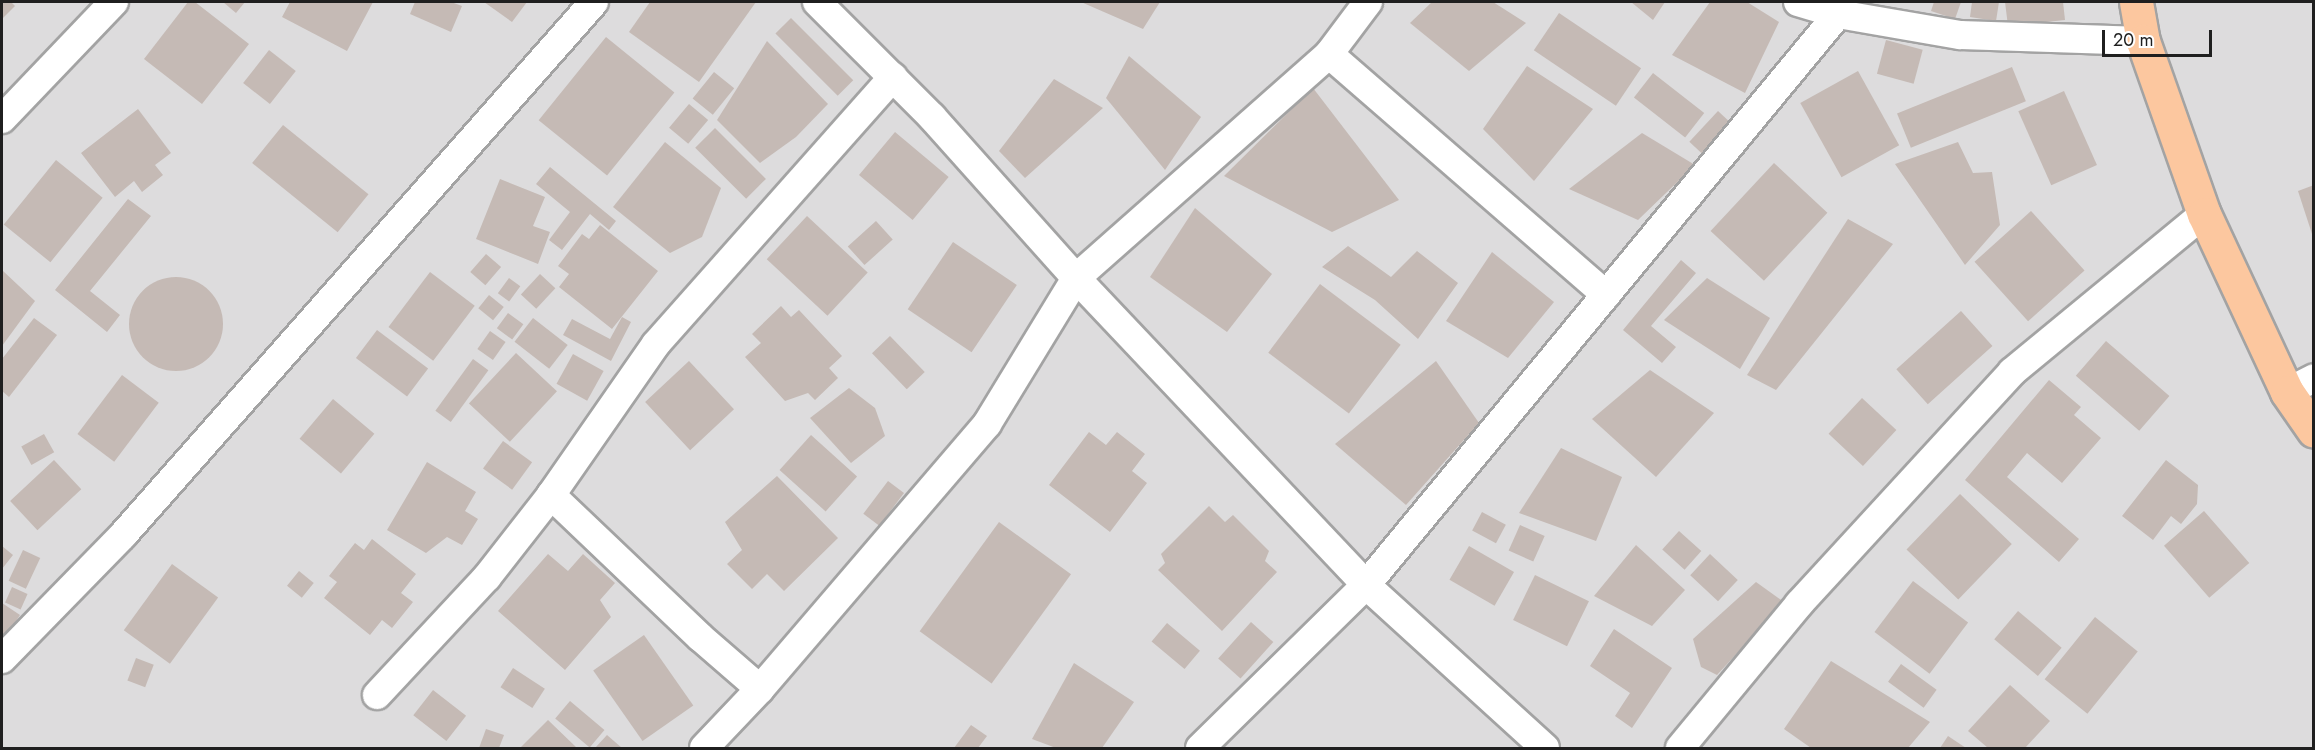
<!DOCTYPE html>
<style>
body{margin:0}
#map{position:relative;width:2315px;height:750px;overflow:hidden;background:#f0ebe6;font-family:Jost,sans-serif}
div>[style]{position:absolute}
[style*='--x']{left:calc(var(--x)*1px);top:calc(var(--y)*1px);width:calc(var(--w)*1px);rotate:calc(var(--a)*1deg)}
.residential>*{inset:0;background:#dddcdd;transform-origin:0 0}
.building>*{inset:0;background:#c5bab5;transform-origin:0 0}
.round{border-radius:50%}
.roads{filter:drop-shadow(2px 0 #a3a3a3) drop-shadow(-2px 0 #a3a3a3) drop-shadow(0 2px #a3a3a3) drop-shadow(0 -2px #a3a3a3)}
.minor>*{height:28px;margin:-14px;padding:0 14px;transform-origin:14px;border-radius:14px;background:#fff}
.primary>*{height:33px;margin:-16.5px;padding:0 16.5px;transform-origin:16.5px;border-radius:16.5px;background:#fcc79f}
span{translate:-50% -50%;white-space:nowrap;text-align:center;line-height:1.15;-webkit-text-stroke:5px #fff;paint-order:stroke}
.frame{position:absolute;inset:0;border:3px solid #1f1f1f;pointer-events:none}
.scale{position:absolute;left:2102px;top:30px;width:110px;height:27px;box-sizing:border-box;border:3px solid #1f1f1f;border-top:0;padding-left:8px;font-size:18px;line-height:21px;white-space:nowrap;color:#1f1f1f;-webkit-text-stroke:4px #fff;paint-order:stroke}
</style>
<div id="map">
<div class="residential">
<div style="left:2px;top:2px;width:2311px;height:746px"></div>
</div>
<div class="building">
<div style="clip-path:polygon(2px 2px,11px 2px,15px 6px,2px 19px)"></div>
<div style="clip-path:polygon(188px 2px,195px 2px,249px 44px,202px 104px,144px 59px)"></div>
<div style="clip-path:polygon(223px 2px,245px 2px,236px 13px)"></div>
<div style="clip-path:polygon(290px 2px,373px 2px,347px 51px,282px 17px)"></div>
<div style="clip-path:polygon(415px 2px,451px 2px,462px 6px,451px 32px,410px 14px)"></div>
<div style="clip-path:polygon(484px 2px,527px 2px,512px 22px)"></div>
<div style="clip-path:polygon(650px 2px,756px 2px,699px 82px,629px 32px)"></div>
<div style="clip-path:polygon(1081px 2px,1160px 2px,1143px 29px)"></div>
<div style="clip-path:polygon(1432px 2px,1493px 2px,1526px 23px,1469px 71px,1410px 23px)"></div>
<div style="clip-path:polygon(1631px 2px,1665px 2px,1653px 20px)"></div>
<div style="clip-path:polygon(1710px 2px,1747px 2px,1779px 22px,1745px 93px,1672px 55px)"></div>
<div style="clip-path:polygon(1934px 2px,1961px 2px,1955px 19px,1931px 11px)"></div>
<div style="clip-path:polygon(1972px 2px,1999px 2px,1996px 21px,1970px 17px)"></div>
<div style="clip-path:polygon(2005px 2px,2063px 2px,2065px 20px,2008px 26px)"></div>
<div style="left:1559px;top:13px;width:99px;height:45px;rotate:34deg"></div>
<div style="left:791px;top:18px;width:88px;height:22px;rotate:45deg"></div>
<div style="left:606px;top:37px;width:88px;height:107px;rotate:39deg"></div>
<div style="left:1886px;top:40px;width:38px;height:35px;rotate:15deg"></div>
<div style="clip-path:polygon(767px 41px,828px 104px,796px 137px,760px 163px,717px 120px)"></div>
<div style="left:269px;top:50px;width:34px;height:42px;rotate:38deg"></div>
<div style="clip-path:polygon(1129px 56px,1201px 117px,1165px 170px,1106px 98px)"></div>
<div style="clip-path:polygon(1527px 66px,1593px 109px,1534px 181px,1483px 129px)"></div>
<div style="left:2012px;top:67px;width:37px;height:124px;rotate:68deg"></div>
<div style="left:1858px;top:71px;width:85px;height:66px;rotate:61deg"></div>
<div style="left:714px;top:72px;width:26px;height:34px;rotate:39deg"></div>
<div style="left:1653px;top:73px;width:65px;height:31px;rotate:38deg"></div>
<div style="clip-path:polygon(1054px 79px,1103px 108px,1025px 178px,999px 151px)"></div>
<div style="clip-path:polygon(1313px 88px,1399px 200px,1332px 232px,1224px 176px)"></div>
<div style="left:2064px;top:91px;width:81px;height:50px;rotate:66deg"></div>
<div style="left:689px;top:104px;width:25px;height:31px;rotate:40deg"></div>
<div style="clip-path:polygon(138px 109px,171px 153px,155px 165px,163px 175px,142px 192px,134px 181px,115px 197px,81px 153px)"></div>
<div style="left:1718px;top:111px;width:19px;height:42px;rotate:43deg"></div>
<div style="left:283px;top:125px;width:110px;height:49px;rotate:39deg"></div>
<div style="left:715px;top:128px;width:72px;height:28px;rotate:45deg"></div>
<div style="left:895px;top:132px;width:70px;height:56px;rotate:40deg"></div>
<div style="clip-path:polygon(1642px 133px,1695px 165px,1638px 220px,1569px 189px)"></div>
<div style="clip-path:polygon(665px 142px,721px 188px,702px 237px,670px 253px,613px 207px)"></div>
<div style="clip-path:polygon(1958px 142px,1973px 173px,1992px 172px,2000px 225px,1965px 265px,1895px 164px)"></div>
<div style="left:56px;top:160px;width:60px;height:83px;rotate:39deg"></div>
<div style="left:1774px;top:163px;width:73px;height:93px;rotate:43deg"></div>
<div style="clip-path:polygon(550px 167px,616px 221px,609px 230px,590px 214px,562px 250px,549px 240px,570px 212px,536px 184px)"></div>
<div style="clip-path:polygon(500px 179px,545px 197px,533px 226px,550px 232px,538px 264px,476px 239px)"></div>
<div style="clip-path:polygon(2314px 185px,2314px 237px,2313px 237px,2298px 191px)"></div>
<div style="clip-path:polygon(128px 199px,151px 216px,90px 291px,120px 315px,107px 332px,55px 290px)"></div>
<div style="clip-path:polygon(1195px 208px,1272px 274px,1227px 332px,1150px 277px)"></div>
<div style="left:2031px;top:211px;width:80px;height:76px;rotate:48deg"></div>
<div style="left:807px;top:216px;width:83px;height:59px;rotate:43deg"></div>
<div style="clip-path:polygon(1848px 219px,1893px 244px,1776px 390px,1747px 375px)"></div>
<div style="left:876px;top:221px;width:25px;height:38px;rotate:48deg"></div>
<div style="clip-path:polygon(600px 225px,658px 271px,612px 329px,559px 287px,569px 274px,558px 266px,582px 234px,589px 239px)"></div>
<div style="left:953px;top:242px;width:77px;height:81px;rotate:34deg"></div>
<div style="clip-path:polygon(1348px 246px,1391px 277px,1417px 251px,1458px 283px,1418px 339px,1375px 300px,1322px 267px)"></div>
<div style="clip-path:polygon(1492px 252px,1554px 302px,1508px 358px,1446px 321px)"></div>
<div style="left:486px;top:254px;width:20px;height:24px;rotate:41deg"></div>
<div style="clip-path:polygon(1681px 260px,1696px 273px,1651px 326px,1676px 347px,1662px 363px,1623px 330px)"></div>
<div style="clip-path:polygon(2px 270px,35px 301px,2px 346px)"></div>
<div style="left:430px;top:272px;width:56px;height:69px;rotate:37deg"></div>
<div style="left:540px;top:274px;width:21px;height:28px;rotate:43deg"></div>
<div class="round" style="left:129px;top:277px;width:94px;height:94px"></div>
<div style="left:509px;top:278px;width:14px;height:19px;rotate:36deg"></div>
<div style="clip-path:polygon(1707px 278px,1770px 318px,1740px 369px,1664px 320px)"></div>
<div style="left:1320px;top:284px;width:101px;height:86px;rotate:37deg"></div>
<div style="left:489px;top:295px;width:19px;height:17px;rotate:39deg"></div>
<div style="clip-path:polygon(781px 306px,791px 317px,799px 310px,842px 356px,829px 368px,838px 378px,815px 400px,808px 393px,785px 401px,745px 357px,761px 343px,752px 334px)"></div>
<div style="left:1961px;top:311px;width:47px;height:87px;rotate:48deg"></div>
<div style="left:508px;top:313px;width:19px;height:19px;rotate:36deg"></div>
<div style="clip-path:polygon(622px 317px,631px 322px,611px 361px,563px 335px,572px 319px,610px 339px)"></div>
<div style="clip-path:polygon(34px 318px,57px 335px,9px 397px,2px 391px,2px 359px)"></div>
<div style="left:533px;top:318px;width:44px;height:30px;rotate:38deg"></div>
<div style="left:377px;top:330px;width:64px;height:35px;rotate:37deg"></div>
<div style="left:490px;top:331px;width:19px;height:22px;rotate:35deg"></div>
<div style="left:890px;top:336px;width:50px;height:25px;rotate:46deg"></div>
<div style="left:2106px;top:341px;width:84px;height:46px;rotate:41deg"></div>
<div style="left:516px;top:353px;width:56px;height:69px;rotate:43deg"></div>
<div style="left:573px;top:354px;width:35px;height:34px;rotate:29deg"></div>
<div style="left:473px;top:359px;width:19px;height:64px;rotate:36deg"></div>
<div style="left:689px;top:361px;width:66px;height:60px;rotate:47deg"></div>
<div style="clip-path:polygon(1436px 361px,1479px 423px,1406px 505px,1335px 444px)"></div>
<div style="clip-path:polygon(1650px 370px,1714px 413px,1656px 477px,1592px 419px)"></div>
<div style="left:122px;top:375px;width:46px;height:74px;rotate:37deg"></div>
<div style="clip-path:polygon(2049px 380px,2081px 407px,2074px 415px,2101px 438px,2062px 483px,2027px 453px,2007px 477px,2079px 539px,2059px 562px,1965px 480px)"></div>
<div style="clip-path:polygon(849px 388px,875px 408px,885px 436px,851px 463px,810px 418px)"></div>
<div style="left:1862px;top:398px;width:47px;height:49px;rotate:43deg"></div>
<div style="left:333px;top:399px;width:54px;height:52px;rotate:40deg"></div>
<div style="clip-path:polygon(1089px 432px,1106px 445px,1117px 432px,1145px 454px,1132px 471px,1147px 483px,1110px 532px,1049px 485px)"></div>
<div style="left:44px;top:434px;width:21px;height:26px;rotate:61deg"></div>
<div style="left:811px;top:435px;width:62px;height:47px;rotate:42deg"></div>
<div style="left:503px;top:441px;width:36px;height:34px;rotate:36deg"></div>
<div style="clip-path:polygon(1561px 448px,1622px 477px,1596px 541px,1519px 513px)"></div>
<div style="left:54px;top:460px;width:40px;height:60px;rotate:47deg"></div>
<div style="clip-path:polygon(2166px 460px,2198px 485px,2197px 504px,2181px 524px,2171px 516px,2153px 540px,2122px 516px)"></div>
<div style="clip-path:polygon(427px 462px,476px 492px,465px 511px,478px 519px,462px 545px,447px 537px,426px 553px,387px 530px)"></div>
<div style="clip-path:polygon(777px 476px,838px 538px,784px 591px,767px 574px,752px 589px,727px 564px,742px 550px,725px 522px)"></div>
<div style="left:888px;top:481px;width:20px;height:41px;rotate:37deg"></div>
<div style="left:1960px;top:494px;width:72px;height:77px;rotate:44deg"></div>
<div style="clip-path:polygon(1209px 506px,1225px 522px,1233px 515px,1269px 551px,1265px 561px,1277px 572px,1222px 631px,1158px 570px,1165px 563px,1161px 554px)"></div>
<div style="left:2204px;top:511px;width:69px;height:53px;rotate:49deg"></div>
<div style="left:1482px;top:512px;width:27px;height:21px;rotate:28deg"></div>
<div style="left:999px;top:522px;width:89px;height:135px;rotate:36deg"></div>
<div style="left:1520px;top:525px;width:27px;height:28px;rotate:24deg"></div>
<div style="left:1679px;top:531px;width:30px;height:25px;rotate:42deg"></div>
<div style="clip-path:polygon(372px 539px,416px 574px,401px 593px,413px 602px,392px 628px,382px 620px,370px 635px,324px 598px,337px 582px,329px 576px,355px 543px,364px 550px)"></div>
<div style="clip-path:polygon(1636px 545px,1685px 590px,1652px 626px,1594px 596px)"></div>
<div style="clip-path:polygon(2px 546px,13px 555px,2px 569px)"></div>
<div style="left:1469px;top:546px;width:52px;height:39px;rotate:30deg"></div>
<div style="left:23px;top:550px;width:19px;height:34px;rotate:25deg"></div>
<div style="clip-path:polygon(548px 554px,568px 571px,583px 554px,615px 583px,600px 600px,611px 617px,565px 670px,498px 611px)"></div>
<div style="left:1710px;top:554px;width:38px;height:29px;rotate:43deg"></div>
<div style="left:172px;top:564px;width:57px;height:82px;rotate:36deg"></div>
<div style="left:299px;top:571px;width:19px;height:19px;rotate:39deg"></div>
<div style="left:1535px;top:575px;width:60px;height:50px;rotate:26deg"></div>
<div style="left:1913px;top:581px;width:69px;height:64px;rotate:37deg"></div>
<div style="clip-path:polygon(1756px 582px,1784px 602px,1717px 675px,1701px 667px,1693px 639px)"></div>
<div style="left:12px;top:587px;width:17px;height:17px;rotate:24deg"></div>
<div style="clip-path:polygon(2px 603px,20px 615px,4px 639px,2px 638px)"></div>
<div style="left:2018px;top:611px;width:57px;height:37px;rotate:40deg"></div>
<div style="left:2095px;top:617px;width:55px;height:80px;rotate:39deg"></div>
<div style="left:1251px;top:622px;width:30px;height:49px;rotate:42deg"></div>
<div style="left:1167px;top:623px;width:43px;height:24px;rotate:40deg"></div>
<div style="clip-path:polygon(1614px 629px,1672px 668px,1632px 728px,1615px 716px,1630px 693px,1590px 666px)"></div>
<div style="left:644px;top:635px;width:86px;height:62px;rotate:55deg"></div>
<div style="left:136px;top:658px;width:19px;height:24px;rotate:21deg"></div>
<div style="clip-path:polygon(1831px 661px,1930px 722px,1908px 748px,1811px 748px,1784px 729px)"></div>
<div style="clip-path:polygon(1074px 663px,1134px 702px,1102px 748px,1056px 748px,1032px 739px)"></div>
<div style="left:1901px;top:664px;width:44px;height:22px;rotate:36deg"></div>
<div style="left:513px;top:668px;width:38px;height:23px;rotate:33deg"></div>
<div style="clip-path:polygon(2010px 685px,2050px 721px,2025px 748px,1988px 748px,1968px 731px)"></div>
<div style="left:433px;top:690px;width:42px;height:32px;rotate:38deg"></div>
<div style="left:570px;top:701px;width:45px;height:23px;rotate:40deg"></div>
<div style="clip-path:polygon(548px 720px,577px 748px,520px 748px)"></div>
<div style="clip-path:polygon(971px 725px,987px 736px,978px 748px,954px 748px)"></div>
<div style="clip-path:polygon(486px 729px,504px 735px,499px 748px,479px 748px)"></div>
<div style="clip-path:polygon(607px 735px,622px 748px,595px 748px)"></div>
<div style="clip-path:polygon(1948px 736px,1966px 748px,1940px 748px)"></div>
</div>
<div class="roads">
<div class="minor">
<div style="--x:817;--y:2;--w:163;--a:45"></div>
<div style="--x:932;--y:117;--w:216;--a:48.2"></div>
<div style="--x:1076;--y:278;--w:422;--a:46.6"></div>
<div style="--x:1366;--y:585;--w:242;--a:42.3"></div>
<div style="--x:1798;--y:2;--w:42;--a:16.7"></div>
<div style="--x:1838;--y:14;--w:124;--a:9.8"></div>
<div style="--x:1960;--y:35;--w:183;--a:1.9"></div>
<div style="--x:1329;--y:54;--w:367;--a:41"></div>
<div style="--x:2;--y:119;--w:162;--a:-46.3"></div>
<div style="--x:2287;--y:392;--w:30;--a:-27"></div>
<div style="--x:2;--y:659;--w:173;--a:-45.7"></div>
<div style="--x:123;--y:535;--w:711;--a:-48.53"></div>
<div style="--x:760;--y:689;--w:79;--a:-139.1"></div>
<div style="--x:700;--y:637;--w:206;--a:-136.4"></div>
<div style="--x:551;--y:495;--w:184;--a:-55.2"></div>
<div style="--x:656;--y:344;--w:357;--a:-48.4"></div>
<div style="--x:377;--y:695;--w:161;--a:-47"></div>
<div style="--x:487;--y:577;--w:104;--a:-52"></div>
<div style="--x:704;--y:748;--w:81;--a:-46.5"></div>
<div style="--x:760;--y:689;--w:349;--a:-49.4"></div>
<div style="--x:987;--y:424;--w:171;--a:-58.6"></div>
<div style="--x:1076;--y:278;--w:338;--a:-41.5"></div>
<div style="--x:1329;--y:54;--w:65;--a:-53.1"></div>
<div style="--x:1200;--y:748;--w:233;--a:-44.5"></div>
<div style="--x:1366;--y:585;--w:741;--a:-50.42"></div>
<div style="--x:1680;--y:748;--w:187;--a:-50.4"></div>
<div style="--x:1799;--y:604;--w:315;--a:-47.4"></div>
<div style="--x:2012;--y:372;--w:249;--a:-39.5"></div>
</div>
<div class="primary">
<div style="--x:2136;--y:2;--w:40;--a:80"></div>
<div style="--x:2143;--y:41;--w:183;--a:70.6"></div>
<div style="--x:2204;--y:214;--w:196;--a:65"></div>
<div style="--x:2287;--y:392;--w:47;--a:55.3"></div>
</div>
</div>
<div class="frame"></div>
<div class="scale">20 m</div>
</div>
